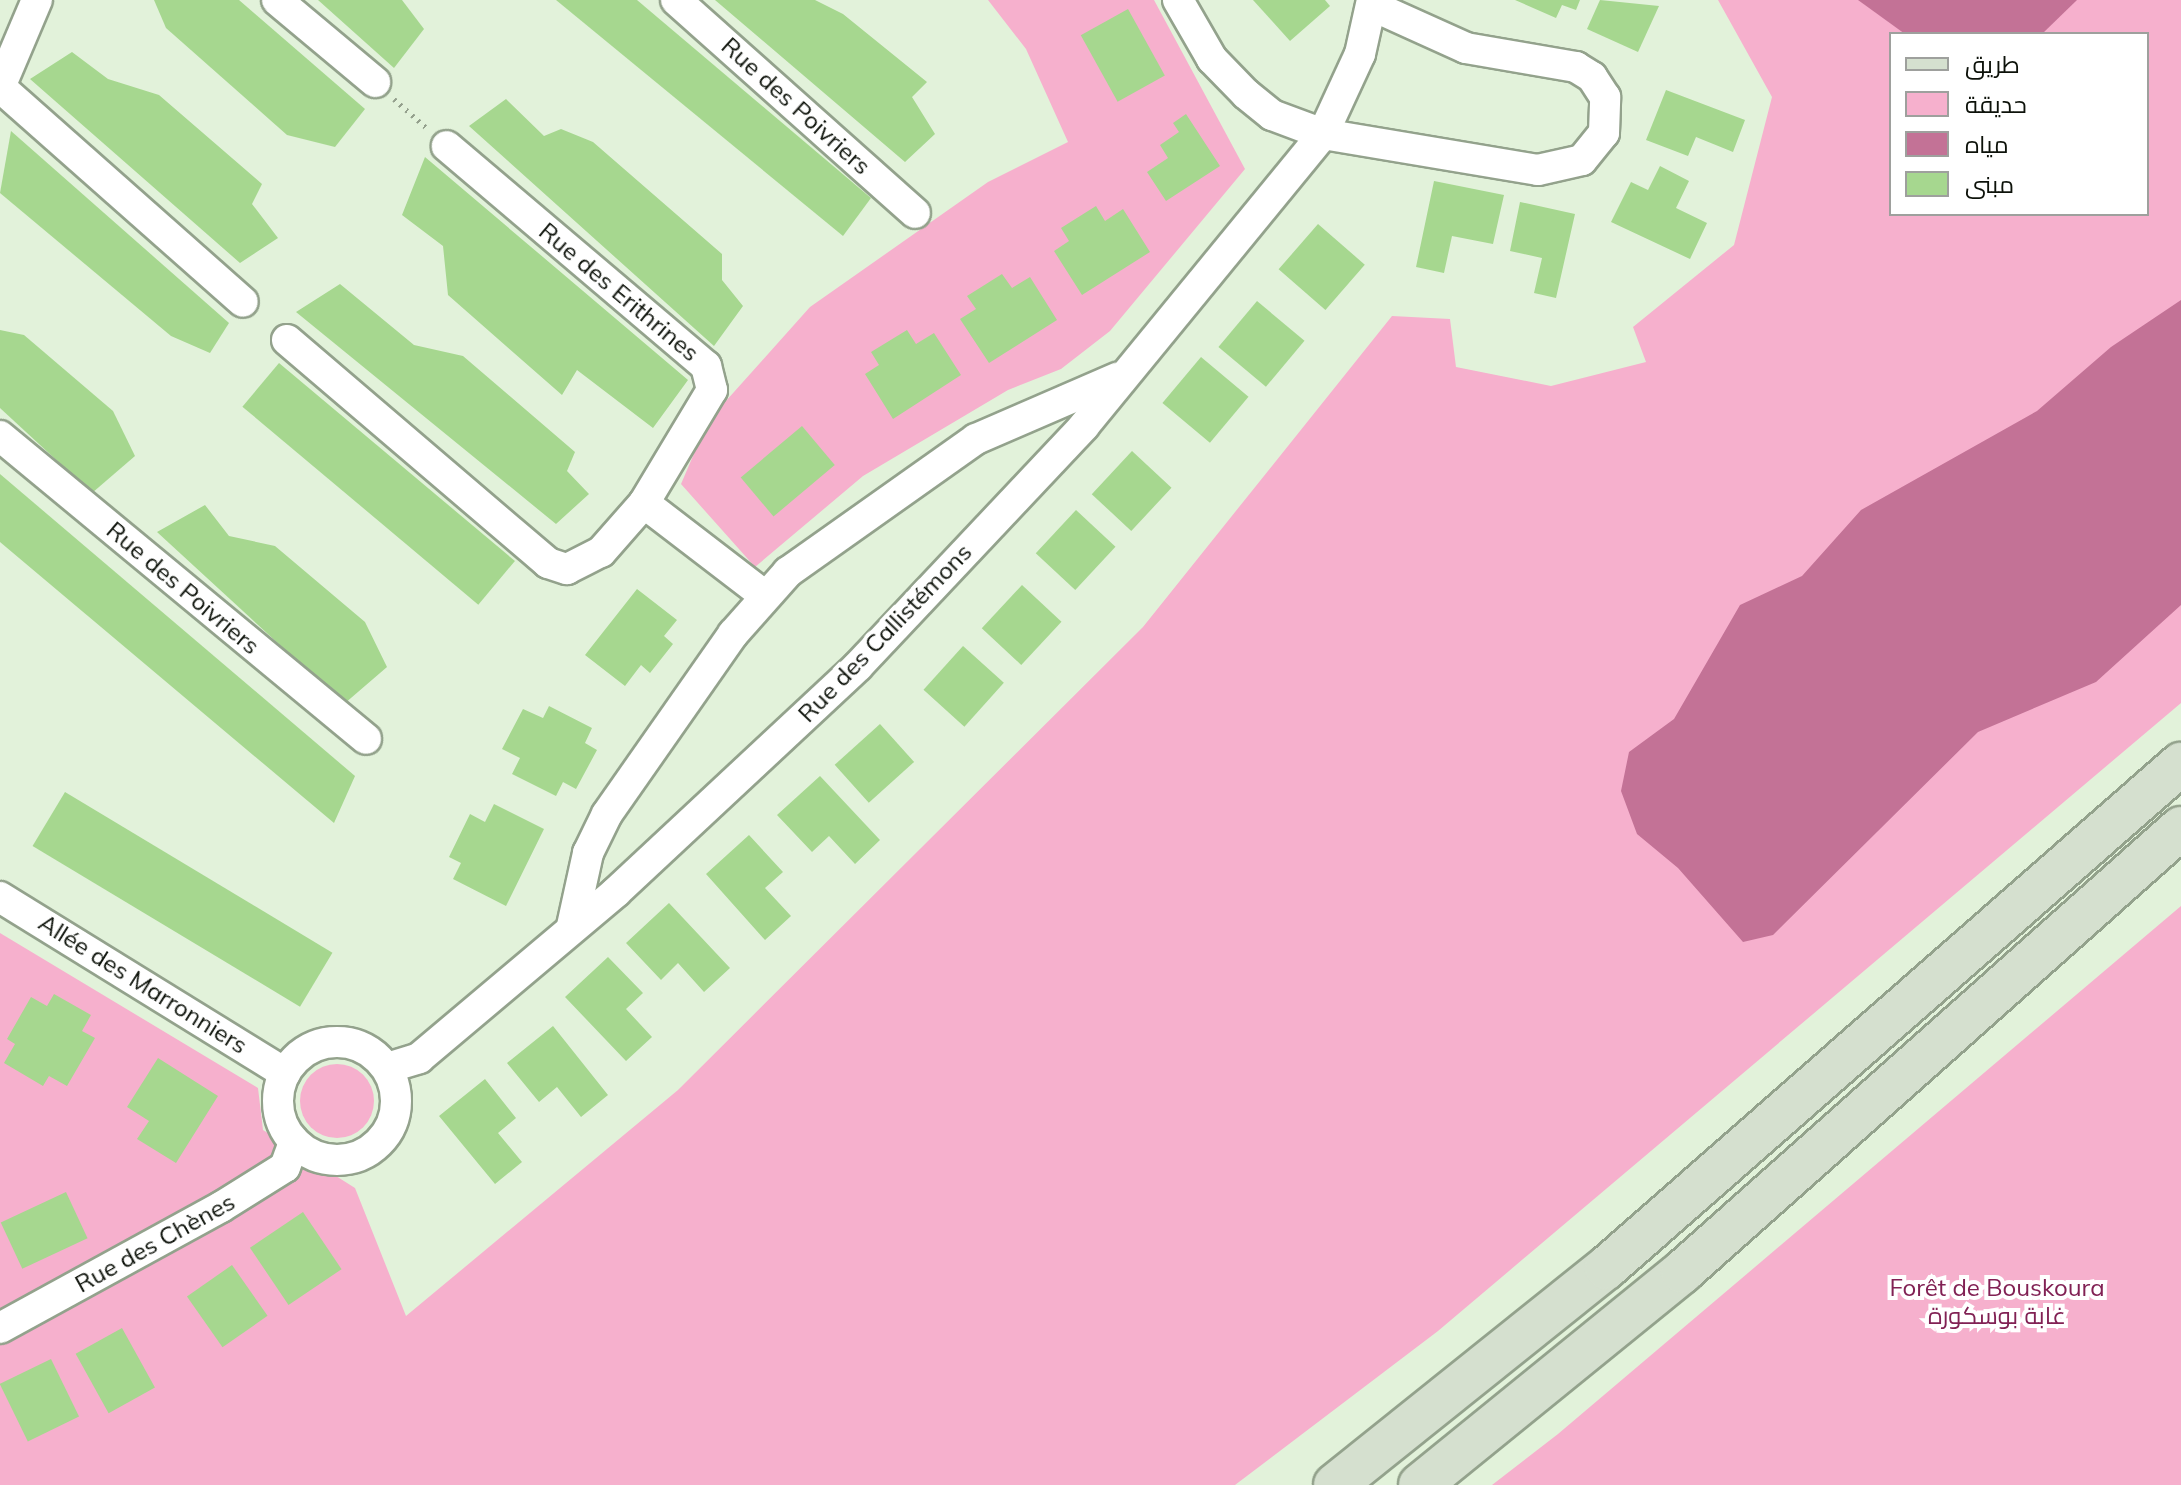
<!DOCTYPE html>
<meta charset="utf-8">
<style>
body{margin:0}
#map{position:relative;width:2181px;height:1485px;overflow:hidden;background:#e2f2da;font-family:Mulish,Cairo,sans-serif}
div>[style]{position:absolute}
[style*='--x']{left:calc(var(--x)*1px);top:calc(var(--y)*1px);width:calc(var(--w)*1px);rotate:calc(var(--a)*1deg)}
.green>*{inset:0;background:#f6b0cd}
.round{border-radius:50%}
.water>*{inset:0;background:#c37296}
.building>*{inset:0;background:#a6d78f;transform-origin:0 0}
.path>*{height:5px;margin-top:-2.5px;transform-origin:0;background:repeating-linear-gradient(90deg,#94a08d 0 2px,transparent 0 8px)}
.roads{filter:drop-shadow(2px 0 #93a28c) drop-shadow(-2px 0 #93a28c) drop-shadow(0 2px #93a28c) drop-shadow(0 -2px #93a28c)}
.street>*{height:30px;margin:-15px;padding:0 15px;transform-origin:15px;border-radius:15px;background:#fff}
.street>.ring{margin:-15px;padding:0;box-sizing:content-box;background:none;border:30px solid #fff;border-radius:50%}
.secondary>*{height:42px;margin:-21px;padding:0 21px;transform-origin:21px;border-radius:21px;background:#d5e0cf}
span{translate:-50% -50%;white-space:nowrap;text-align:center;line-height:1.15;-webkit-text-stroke:8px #fff;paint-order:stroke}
.street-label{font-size:24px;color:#0d120a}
.park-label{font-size:24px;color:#812154}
.legend{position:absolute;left:1889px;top:32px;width:260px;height:184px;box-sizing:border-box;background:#fff;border:2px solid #9ea09d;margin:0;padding:10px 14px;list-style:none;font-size:24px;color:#0d120a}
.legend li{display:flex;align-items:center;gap:16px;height:40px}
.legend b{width:40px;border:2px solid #9ea09d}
</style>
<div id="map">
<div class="green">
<div style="clip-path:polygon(988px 0,1154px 0,1245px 169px,1110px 331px,1061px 369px,1008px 390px,863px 476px,755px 567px,681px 484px,708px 421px,810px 307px,988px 182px,1068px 142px,1026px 49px)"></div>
<div style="clip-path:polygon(evenodd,1718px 0,2181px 0,2181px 703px,1438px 1331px,1235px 1485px,0 1485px,0 933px,258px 1088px,263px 1130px,355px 1188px,406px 1316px,678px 1090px,1143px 627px,1392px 316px,1450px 319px,1456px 367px,1551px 386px,1646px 362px,1633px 327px,1734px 245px,1772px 97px,1718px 0,1891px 34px,2147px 34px,2147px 214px,1891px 214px,1891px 34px)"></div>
<div style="clip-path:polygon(2181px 906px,2181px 1485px,1492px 1485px,1558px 1434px)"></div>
<div class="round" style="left:300px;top:1064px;width:74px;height:74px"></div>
</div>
<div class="water">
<div style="clip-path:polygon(1858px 0,2077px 0,2042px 34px,1905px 34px)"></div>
<div style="clip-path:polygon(2181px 300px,2181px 605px,2096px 682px,1978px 732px,1773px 935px,1743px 942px,1678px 868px,1637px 834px,1621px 791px,1629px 752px,1674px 719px,1740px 605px,1802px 576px,1861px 510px,2037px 411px,2111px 347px)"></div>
</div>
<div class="building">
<div style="clip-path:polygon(154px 0,239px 0,365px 109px,335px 147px,287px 135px,166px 28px)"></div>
<div style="clip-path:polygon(318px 0,402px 0,424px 29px,394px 68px)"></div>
<div style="clip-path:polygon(556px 0,637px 0,871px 198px,843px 236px)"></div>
<div style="clip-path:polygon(715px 0,815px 0,843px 14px,927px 82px,912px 97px,935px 134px,905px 162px)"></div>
<div style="clip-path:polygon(1253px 0,1325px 0,1330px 6px,1290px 41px)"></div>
<div style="clip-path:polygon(1515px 0,1580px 0,1576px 10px,1562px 5px,1556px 18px)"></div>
<div style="clip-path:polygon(1600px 0,1659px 6px,1638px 52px,1587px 29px)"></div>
<div style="left:1128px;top:9px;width:76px;height:54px;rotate:61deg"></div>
<div style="clip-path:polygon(72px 52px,108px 79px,159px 95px,262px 184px,252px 204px,278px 238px,240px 263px,30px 79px)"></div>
<div style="clip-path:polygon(1666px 90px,1745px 120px,1733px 152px,1696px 137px,1688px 156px,1646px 140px)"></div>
<div style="clip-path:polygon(506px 99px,544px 136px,561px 129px,593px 142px,722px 254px,722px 280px,743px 306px,714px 346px,469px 126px)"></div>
<div style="clip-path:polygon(1186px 114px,1220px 166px,1166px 201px,1147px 172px,1168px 158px,1160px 145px,1179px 132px,1173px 123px)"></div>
<div style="clip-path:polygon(11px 131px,229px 323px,210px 353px,171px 336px,0 193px)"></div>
<div style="clip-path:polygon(425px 157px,688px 380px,653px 428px,577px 370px,562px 395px,448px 295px,443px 246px,402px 215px)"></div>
<div style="clip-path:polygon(1660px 166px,1689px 181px,1676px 208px,1707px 223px,1690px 259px,1611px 222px,1631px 182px,1648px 190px)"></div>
<div style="clip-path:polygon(1434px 181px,1504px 195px,1493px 244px,1452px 236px,1444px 273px,1416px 267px)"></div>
<div style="clip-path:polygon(1520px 202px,1575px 214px,1556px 298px,1534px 293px,1542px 258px,1510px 251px)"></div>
<div style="clip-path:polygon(1096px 206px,1105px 221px,1123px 209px,1150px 252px,1082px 295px,1054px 251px,1069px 241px,1061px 228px)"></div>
<div style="left:1318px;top:224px;width:62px;height:60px;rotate:41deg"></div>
<div style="clip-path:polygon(1002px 274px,1012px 288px,1030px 277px,1057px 320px,989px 363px,960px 319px,976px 309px,967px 296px)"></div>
<div style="clip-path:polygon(340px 284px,414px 345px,463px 356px,575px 452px,567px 471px,589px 494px,556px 524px,296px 312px)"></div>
<div style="left:1257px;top:301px;width:62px;height:60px;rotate:40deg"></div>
<div style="clip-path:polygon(0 330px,24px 335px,113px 411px,135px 456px,92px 493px,0 408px)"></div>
<div style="clip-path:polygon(907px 330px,916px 344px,934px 333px,961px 375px,893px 419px,865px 374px,879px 365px,871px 352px)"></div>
<div style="left:1201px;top:357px;width:62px;height:60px;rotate:40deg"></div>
<div style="left:279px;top:363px;width:308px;height:57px;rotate:40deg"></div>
<div style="left:802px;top:426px;width:51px;height:80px;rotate:50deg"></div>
<div style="left:1132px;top:451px;width:54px;height:59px;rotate:43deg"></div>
<div style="clip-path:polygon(0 474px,355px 776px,334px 823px,0 542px)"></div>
<div style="clip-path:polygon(205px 505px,229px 536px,275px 546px,365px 622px,387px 667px,344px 704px,157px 532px)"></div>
<div style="left:1076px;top:510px;width:54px;height:59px;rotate:43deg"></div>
<div style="left:1022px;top:585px;width:54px;height:59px;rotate:43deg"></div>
<div style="clip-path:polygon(637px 589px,677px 620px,664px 636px,673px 644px,650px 673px,641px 665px,625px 686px,585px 655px)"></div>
<div style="left:963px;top:646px;width:55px;height:59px;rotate:42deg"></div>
<div style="clip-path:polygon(549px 706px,592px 728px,585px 743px,597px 750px,576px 789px,563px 782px,556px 796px,512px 774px,520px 758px,502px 749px,523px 709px,543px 718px)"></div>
<div style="left:880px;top:724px;width:51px;height:61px;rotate:48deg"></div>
<div style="clip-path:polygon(820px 776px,880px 840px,855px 864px,829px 836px,812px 852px,777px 815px)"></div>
<div style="left:65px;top:792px;width:312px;height:63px;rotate:31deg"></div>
<div style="clip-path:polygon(494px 804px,544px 829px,506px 906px,453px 879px,461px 863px,449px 857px,470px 814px,485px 822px)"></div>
<div style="clip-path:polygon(749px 835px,783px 872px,765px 888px,791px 916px,765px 940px,706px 874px)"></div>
<div style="clip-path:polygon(669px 903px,730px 968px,704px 992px,678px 963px,661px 980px,626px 943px)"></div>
<div style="clip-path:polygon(608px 957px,643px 993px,626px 1009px,652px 1037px,626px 1061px,565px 997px)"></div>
<div style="clip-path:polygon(54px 994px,91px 1015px,82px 1031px,95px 1038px,67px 1086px,49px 1076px,43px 1086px,4px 1063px,15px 1044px,7px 1039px,31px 997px,47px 1006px)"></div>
<div style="clip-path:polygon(553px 1026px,608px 1095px,581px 1117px,557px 1087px,539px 1102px,507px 1063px)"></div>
<div style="clip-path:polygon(158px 1058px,218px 1096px,176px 1163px,137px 1139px,149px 1121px,127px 1107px)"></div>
<div style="clip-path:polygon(485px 1079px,516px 1118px,498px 1133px,522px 1162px,495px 1184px,439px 1116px)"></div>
<div style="left:66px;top:1192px;width:51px;height:72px;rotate:65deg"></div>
<div style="left:303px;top:1212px;width:69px;height:64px;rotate:56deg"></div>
<div style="left:232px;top:1265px;width:62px;height:55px;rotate:55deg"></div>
<div style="left:122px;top:1328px;width:68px;height:53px;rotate:61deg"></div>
<div style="left:51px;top:1359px;width:64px;height:57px;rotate:64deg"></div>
</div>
<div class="path">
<div style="--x:394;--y:99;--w:45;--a:41.4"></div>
</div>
<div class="roads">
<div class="street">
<div style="--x:277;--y:0;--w:128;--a:39.9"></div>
<div style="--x:676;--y:0;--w:320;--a:41.7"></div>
<div style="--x:1178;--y:0;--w:68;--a:60"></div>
<div style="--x:1212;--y:59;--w:49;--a:45.8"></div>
<div style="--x:1246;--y:94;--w:33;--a:39"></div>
<div style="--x:1272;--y:115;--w:54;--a:20.4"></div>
<div style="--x:1323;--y:134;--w:218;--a:9.5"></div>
<div style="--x:1538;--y:170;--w:45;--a:-12.8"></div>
<div style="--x:1582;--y:160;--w:35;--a:-51"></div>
<div style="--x:1604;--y:133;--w:36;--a:-88"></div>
<div style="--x:1605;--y:97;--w:24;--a:-123"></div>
<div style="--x:1592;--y:77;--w:19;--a:-148"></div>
<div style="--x:1576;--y:67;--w:112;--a:-170.2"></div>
<div style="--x:1466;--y:48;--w:100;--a:-155.7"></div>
<div style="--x:0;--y:87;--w:324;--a:41.5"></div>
<div style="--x:0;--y:87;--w:95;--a:-67"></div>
<div style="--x:287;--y:340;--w:343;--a:40.5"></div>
<div style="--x:548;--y:563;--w:20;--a:18"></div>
<div style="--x:567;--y:569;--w:38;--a:-27"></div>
<div style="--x:601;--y:552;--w:65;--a:-48.7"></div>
<div style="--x:644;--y:503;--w:132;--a:-59"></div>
<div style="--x:712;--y:390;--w:25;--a:-104"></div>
<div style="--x:706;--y:366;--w:340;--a:-139.7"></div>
<div style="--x:0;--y:436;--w:475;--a:39.6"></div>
<div style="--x:644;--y:503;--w:153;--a:37.5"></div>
<div style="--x:0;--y:897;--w:335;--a:31.7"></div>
<div style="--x:572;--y:926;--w:75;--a:-77.6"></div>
<div style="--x:588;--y:853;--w:43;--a:-64"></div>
<div style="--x:607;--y:814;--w:220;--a:-55"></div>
<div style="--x:733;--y:634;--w:83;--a:-48.4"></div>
<div style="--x:788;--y:572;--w:230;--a:-35.3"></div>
<div style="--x:976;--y:439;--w:154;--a:-23.4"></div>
<div class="ring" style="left:278px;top:1042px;width:88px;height:88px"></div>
<div style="--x:387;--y:1068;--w:34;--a:-17"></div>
<div style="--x:419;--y:1058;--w:258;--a:-40.1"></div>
<div style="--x:616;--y:892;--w:331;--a:-43"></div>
<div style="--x:858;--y:666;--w:330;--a:-46.7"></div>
<div style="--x:1084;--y:426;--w:377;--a:-50.7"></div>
<div style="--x:1323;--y:134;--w:88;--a:-65.2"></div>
<div style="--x:1360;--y:54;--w:55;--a:-77.5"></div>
<div style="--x:0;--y:1328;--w:252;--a:-28.7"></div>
<div style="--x:221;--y:1207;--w:75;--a:-32"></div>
<div style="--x:285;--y:1167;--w:27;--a:-70"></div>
</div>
<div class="secondary">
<div style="--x:1335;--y:1485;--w:347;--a:-38.7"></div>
<div style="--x:1606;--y:1268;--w:765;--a:-41.24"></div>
<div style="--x:1420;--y:1485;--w:338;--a:-39.1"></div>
<div style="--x:1682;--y:1272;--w:668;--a:-41.66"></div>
</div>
</div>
<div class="street-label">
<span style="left:796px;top:106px;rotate:42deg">Rue des Poivriers</span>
<span style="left:619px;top:292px;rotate:40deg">Rue des Erithrines</span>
<span style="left:183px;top:588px;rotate:40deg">Rue des Poivriers</span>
<span style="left:885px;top:633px;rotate:-46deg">Rue des Callistémons</span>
<span style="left:143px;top:984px;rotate:32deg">Allée des Marronniers</span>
<span style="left:155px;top:1243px;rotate:-29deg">Rue des Chènes</span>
</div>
<div class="park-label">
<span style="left:1997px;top:1302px">Forêt de Bouskoura<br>غابة بوسكورة</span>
</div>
<ul class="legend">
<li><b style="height:10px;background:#d5e0cf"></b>طريق</li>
<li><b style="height:22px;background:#f6b0cd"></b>حديقة</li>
<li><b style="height:22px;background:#c37296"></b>مياه</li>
<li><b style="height:22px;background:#a6d78f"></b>مبنى</li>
</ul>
</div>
